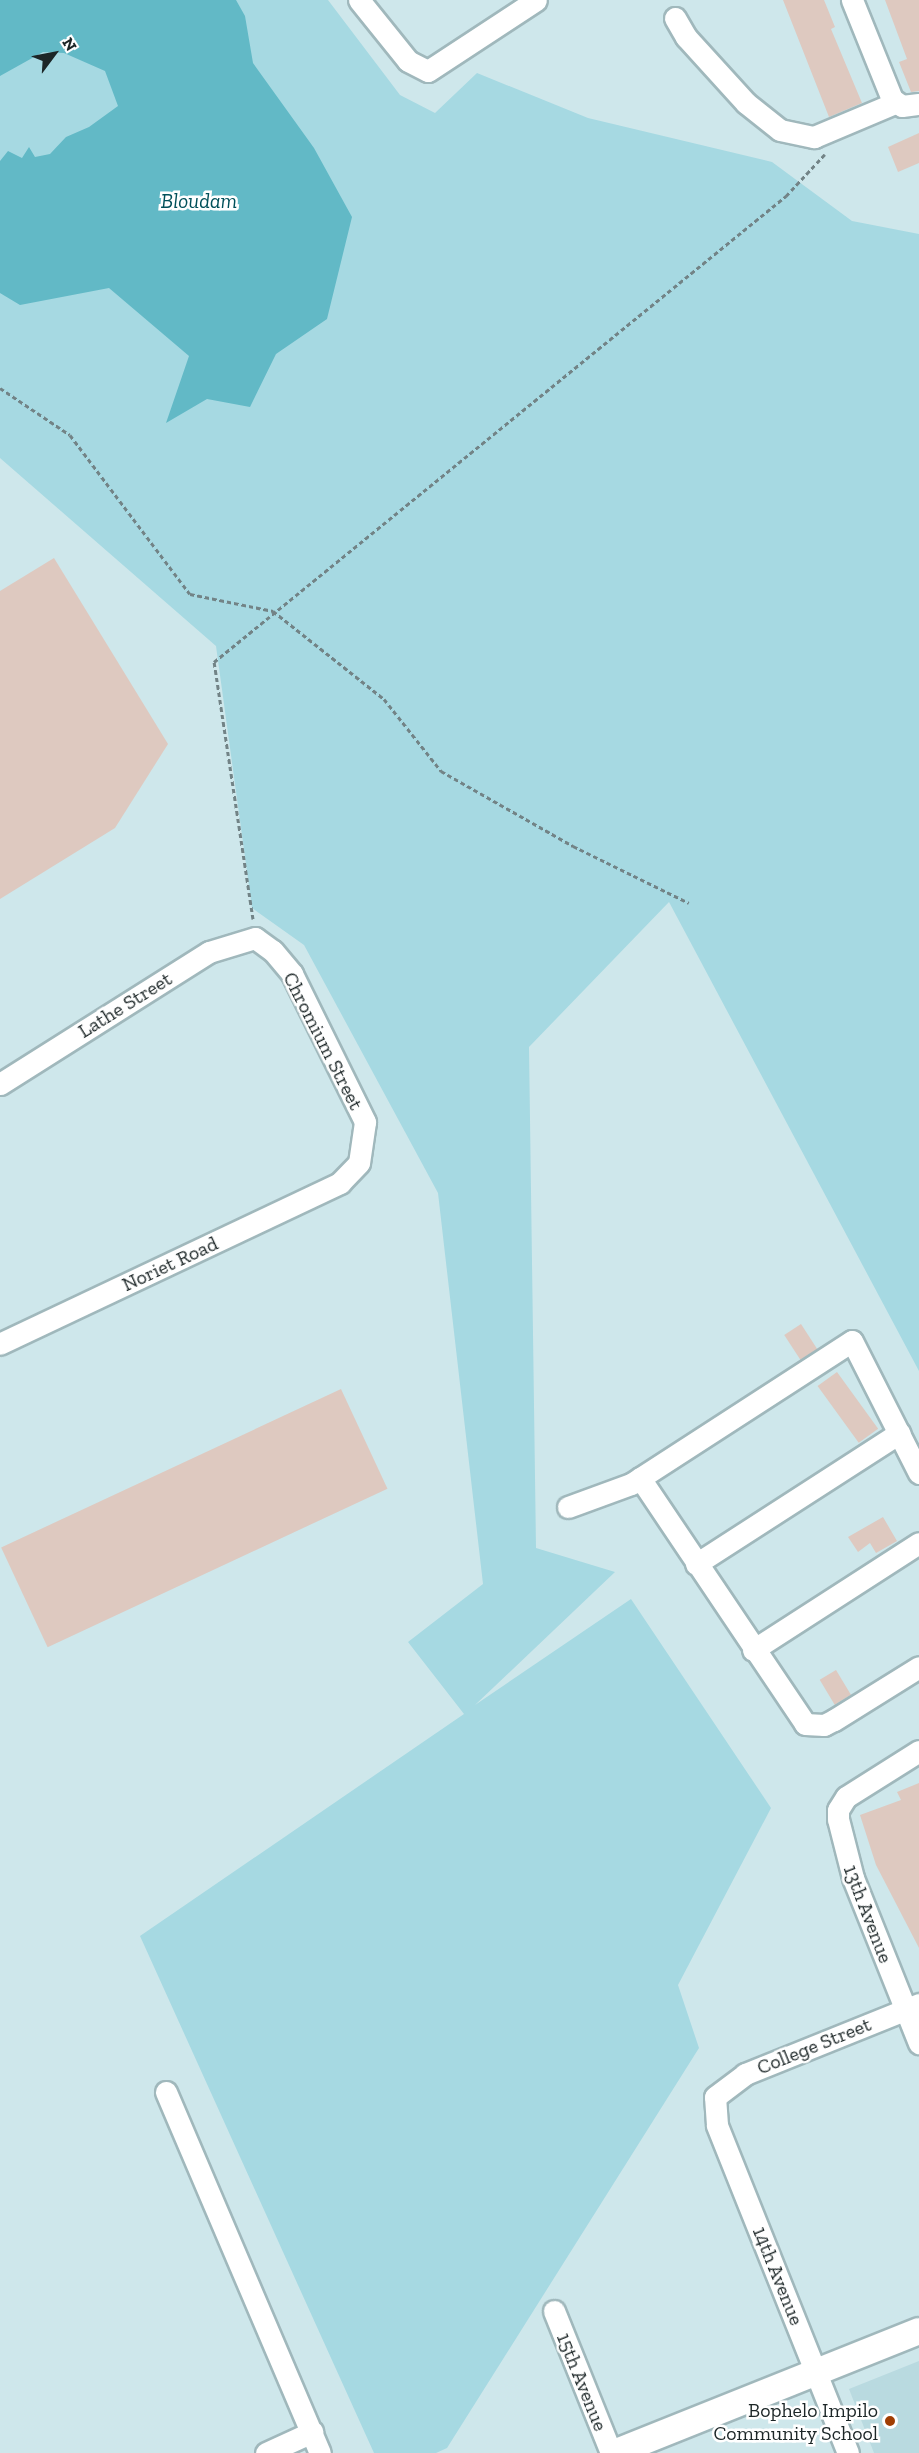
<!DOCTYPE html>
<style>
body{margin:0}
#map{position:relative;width:919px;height:2453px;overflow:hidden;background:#cee7eb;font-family:"Zilla Slab",serif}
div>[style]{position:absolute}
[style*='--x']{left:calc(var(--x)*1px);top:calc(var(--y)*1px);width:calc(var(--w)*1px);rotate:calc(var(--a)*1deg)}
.built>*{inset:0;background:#b9dae0}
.green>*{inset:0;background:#a6d9e2}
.water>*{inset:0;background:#62b9c6}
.building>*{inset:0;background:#dec9c0;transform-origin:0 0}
.path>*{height:3px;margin-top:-1.5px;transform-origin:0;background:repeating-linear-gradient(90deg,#728386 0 4.5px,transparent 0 7.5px)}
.roads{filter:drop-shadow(2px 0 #a0b8bc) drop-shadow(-2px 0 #a0b8bc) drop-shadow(0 2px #a0b8bc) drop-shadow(0 -2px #a0b8bc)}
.minor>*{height:21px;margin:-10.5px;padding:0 10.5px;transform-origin:10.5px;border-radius:10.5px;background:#fff}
.major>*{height:26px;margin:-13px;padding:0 13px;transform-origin:13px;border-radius:13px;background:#fff}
.dots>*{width:16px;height:16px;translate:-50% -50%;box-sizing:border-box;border:3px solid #fff;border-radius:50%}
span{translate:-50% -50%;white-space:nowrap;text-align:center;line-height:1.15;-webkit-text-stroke:5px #fff;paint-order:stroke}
.street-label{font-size:20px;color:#1c2627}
.poi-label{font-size:20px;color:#1c2627}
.right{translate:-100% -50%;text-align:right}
.water-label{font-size:21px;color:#00505a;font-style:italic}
.north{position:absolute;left:24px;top:24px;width:60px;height:60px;-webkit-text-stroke:4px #fff;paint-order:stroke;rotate:58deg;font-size:16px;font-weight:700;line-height:24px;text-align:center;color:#1c2627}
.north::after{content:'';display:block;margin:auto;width:21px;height:27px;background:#1c2627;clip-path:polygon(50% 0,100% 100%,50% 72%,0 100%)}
</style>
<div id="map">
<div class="built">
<div style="clip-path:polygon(919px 2361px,919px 2453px,874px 2453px,849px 2389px)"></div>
</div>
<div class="green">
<div style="clip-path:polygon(0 0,328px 0,400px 95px,435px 113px,477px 73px,588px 118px,772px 162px,852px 221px,919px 234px,919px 1371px,669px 902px,529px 1047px,536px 1548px,615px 1572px,475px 1705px,631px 1599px,771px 1808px,678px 1985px,699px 2048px,447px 2448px,436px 2453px,374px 2453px,140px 1936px,464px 1714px,408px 1642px,483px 1584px,438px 1193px,304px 945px,252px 908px,216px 646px,0 458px)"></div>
</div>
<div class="water">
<div style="clip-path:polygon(0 0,236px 0,245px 16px,253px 63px,314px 148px,352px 217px,327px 319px,276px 354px,250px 407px,207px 399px,166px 423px,189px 356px,109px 288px,20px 305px,0 293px,0 161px,8px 151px,22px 158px,29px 147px,35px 157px,50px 154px,66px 137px,89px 127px,118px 106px,105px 71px,64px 53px,43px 52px,0 76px)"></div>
</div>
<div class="building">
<div style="clip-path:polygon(783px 0,824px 0,835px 27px,831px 29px,862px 103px,829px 117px)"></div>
<div style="clip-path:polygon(885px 0,919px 0,919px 91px,911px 92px,899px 62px,907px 59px)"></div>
<div style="clip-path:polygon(919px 133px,919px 163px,898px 172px,888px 147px)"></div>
<div style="clip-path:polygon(54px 558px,168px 744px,115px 828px,0 899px,0 591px)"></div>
<div style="left:801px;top:1324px;width:30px;height:20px;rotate:57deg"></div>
<div style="left:837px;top:1372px;width:70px;height:24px;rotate:54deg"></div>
<div style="left:341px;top:1389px;width:110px;height:375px;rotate:65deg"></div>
<div style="clip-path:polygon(883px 1517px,897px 1541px,876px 1553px,870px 1543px,858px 1552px,848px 1537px)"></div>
<div style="left:836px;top:1670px;width:29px;height:19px;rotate:59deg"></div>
<div style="clip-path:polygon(919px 1783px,919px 1948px,876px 1865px,860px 1815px,901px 1800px,897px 1792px)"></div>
</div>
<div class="path">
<div style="--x:0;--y:388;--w:84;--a:33.9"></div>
<div style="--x:70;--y:435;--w:199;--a:53"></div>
<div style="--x:190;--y:594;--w:85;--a:11.6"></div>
<div style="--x:273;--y:611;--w:142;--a:38.4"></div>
<div style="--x:384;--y:699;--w:92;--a:51.6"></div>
<div style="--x:441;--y:771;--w:152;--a:29.6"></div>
<div style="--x:573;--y:846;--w:129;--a:26.2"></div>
<div style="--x:253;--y:919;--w:260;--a:-98.6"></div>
<div style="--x:214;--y:662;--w:738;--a:-39.17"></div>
<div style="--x:786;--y:196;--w:57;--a:-47.1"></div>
</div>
<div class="roads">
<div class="minor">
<div style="--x:359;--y:0;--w:78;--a:51.2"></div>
<div style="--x:408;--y:61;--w:22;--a:27"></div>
<div style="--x:428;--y:71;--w:129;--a:-33.3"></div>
<div style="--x:852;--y:0;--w:107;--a:68"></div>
<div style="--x:892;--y:99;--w:12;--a:35"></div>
<div style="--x:902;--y:106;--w:17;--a:-7"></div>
<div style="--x:675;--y:18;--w:22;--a:60"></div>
<div style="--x:686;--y:37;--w:89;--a:47.7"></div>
<div style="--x:746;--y:103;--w:43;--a:38.5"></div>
<div style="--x:780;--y:130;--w:35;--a:12"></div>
<div style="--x:814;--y:137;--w:88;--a:-22.8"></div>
<div style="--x:0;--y:1084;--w:247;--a:-32.3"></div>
<div style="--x:209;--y:952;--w:48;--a:-16.9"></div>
<div style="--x:255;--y:938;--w:22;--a:36"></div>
<div style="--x:273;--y:951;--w:30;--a:50"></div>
<div style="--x:292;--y:974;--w:165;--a:63.7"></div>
<div style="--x:365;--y:1122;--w:41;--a:98.3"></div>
<div style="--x:359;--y:1163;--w:28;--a:134"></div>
<div style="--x:340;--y:1183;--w:376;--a:154.7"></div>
<div style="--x:640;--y:1478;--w:296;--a:56.1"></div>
<div style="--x:805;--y:1724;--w:19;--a:3"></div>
<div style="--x:824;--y:1725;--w:11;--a:-27"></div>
<div style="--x:834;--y:1720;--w:100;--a:-31.9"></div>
<div style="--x:568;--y:1507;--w:67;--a:-20.1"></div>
<div style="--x:631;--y:1484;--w:263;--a:-32.9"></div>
<div style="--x:852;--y:1341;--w:148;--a:63.1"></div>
<div style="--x:696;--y:1564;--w:242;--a:-32.8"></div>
<div style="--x:753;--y:1650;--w:197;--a:-32.8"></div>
<div style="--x:919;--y:1751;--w:86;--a:147.8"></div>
<div style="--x:846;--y:1797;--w:15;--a:122"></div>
<div style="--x:838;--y:1810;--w:9;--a:90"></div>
<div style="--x:838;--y:1819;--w:61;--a:75.7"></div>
<div style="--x:853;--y:1878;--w:178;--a:68.2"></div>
<div style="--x:166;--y:2092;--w:392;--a:66.9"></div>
<div style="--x:554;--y:2311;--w:153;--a:68.1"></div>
<div style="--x:266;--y:2453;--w:51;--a:-24.5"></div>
<div style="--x:848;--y:2453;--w:353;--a:-111.8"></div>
<div style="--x:717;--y:2125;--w:28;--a:-94"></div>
<div style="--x:715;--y:2097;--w:38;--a:-37"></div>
<div style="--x:745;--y:2074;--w:188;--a:-21.9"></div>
</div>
<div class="major">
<div style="--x:614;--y:2453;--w:328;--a:-21.8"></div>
</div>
</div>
<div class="dots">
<div style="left:890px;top:2421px;background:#a13e03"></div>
</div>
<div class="street-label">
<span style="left:125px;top:1005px;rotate:-32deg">Lathe Street</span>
<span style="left:323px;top:1041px;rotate:63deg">Chromium Street</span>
<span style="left:170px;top:1264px;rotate:-25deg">Noriet Road</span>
<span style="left:868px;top:1914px;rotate:69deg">13th Avenue</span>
<span style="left:814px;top:2046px;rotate:-22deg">College Street</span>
<span style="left:778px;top:2276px;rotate:68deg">14th Avenue</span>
<span style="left:582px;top:2382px;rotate:68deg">15th Avenue</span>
</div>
<div class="poi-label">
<span class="right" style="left:878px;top:2422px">Bophelo Impilo<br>Community School</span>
</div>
<div class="water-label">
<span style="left:199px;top:201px">Bloudam</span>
</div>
<div class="north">N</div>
</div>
